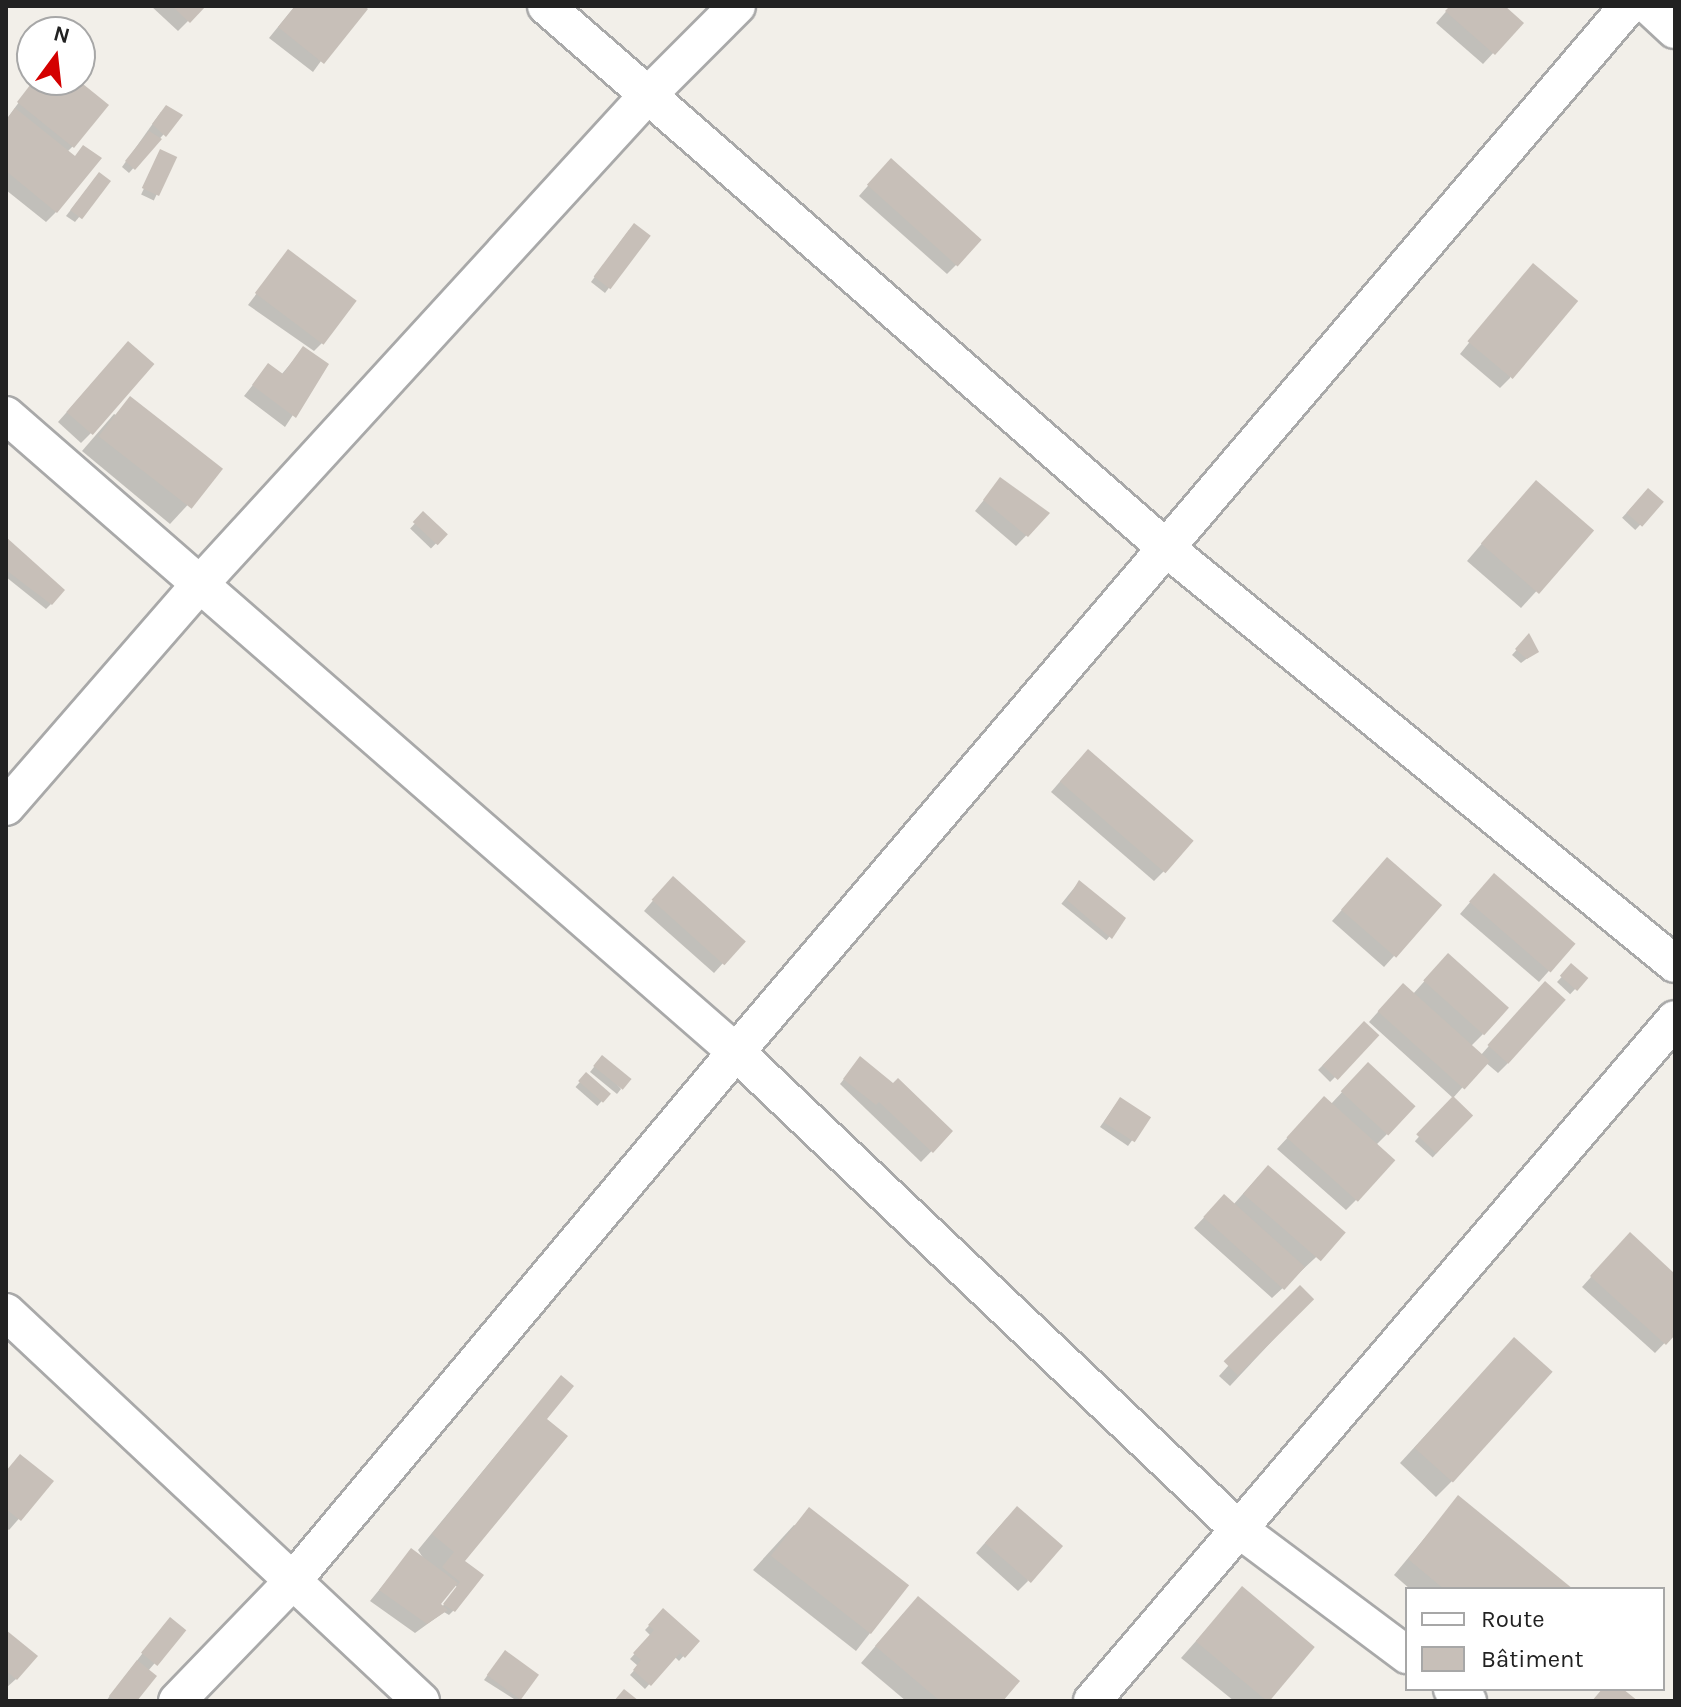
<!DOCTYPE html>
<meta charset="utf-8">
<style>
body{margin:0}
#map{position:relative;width:1681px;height:1707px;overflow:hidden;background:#f2efe9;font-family:Karla,sans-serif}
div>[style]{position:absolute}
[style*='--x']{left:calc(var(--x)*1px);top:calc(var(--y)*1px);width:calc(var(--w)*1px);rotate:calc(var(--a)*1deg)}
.shadow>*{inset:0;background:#0003;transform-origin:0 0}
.building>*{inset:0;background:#c7bfb8;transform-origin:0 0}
.roads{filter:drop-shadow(2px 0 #a9a9a9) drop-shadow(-2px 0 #a9a9a9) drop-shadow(0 2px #a9a9a9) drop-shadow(0 -2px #a9a9a9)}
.street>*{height:36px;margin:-18px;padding:0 18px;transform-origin:18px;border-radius:18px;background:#fff}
span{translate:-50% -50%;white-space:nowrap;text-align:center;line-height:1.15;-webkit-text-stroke:6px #fff;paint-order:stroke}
.frame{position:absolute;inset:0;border:8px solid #222;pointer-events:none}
.legend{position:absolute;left:1405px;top:1587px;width:260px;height:104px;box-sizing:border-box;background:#fff;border:2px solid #a7a7a7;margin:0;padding:10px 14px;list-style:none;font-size:24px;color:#222}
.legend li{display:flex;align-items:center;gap:16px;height:40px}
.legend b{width:40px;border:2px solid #a7a7a7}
.north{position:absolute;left:16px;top:16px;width:80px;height:80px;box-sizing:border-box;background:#fff;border:2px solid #a7a7a7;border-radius:50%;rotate:15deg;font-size:22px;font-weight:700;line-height:32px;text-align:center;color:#222}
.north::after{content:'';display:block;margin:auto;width:28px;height:36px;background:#d40000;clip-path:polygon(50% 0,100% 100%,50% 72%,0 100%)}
</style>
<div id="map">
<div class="shadow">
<div style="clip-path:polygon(151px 6px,203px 6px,178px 31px)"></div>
<div style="clip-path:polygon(295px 6px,361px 6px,313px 72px,269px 38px)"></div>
<div style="clip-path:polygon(1451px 6px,1502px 6px,1521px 23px,1483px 64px,1436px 23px)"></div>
<div style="clip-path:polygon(35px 80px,74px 80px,73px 146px,67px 152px,56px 212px,46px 222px,6px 190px,6px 120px)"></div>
<div style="clip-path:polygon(161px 112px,180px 116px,129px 173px,122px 167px)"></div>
<div style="left:161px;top:152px;width:14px;height:47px;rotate:25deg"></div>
<div style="clip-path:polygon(881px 171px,957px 264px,947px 274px,859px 196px)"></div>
<div style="clip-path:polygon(94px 180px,108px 182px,75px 222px,66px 216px)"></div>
<div style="clip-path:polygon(629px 230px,648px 236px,605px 293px,591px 282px)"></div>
<div style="clip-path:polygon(288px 252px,324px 341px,314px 351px,248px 305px)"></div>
<div style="clip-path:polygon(1523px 276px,1510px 378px,1500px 388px,1460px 354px)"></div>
<div style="clip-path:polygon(303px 349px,326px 365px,285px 427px,244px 396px,268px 366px,281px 375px)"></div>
<div style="clip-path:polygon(118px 354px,91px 433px,81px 443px,58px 422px)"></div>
<div style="clip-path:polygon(114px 414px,220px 470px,170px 524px,82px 451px)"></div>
<div style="clip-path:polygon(1000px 480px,1047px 514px,1016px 546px,975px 511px)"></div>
<div style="left:1648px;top:490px;width:18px;height:38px;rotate:43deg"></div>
<div style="clip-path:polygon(1521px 498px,1592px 530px,1521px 608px,1467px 561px)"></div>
<div style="left:424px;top:514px;width:29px;height:20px;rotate:44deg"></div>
<div style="clip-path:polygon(6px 540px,51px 604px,46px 609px,6px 577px)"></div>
<div style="clip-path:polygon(1529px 636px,1536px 652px,1521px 663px,1512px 655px)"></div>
<div style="clip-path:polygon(1078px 761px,1164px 871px,1154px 881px,1051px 792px)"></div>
<div style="clip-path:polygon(1377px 870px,1394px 956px,1384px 967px,1332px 921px)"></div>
<div style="left:1079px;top:882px;width:58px;height:28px;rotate:39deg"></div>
<div style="clip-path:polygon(1484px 886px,1573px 944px,1539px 982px,1460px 914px)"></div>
<div style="clip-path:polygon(663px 889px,724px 962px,714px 973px,644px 911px)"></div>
<div style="clip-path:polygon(1438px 966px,1483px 1034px,1471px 1046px,1481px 1055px,1535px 993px,1508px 1063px,1498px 1073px,1485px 1062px,1453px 1098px,1369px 1022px,1393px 995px,1413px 994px)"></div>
<div style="left:1572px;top:966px;width:18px;height:22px;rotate:43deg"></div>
<div style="left:1364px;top:1024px;width:17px;height:65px;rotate:45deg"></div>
<div style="clip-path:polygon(598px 1062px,621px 1089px,617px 1094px,590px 1072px)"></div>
<div style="clip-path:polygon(856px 1064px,951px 1131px,921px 1162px,840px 1084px)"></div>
<div style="left:586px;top:1075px;width:29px;height:16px;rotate:41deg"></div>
<div style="clip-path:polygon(1358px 1075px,1387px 1134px,1376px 1145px,1356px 1200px,1346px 1210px,1277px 1149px,1314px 1109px,1331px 1104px)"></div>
<div style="left:1453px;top:1099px;width:24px;height:57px;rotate:42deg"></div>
<div style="clip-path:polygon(1116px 1104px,1148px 1118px,1128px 1146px,1100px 1127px)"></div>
<div style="clip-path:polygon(1258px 1177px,1342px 1233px,1272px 1298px,1194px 1228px,1214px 1207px,1233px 1205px)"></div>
<div style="clip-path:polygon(1620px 1245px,1675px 1276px,1675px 1332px,1655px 1353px,1582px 1287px)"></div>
<div style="clip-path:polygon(1290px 1298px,1311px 1299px,1230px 1386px,1219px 1376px)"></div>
<div style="clip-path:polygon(1499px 1355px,1452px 1481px,1436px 1497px,1400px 1463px)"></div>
<div style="clip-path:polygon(evenodd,544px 1420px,463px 1561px,481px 1576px,453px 1611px,449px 1615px,444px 1612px,415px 1633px,370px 1601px,412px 1550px,425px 1561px,418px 1550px,519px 1427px,544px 1420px,454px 1584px,457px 1587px,442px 1607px,438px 1604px,454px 1584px)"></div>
<div style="clip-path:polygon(6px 1472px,51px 1482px,9px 1530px,6px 1528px)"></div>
<div style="clip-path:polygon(1458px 1498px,1570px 1589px,1410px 1589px,1394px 1575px)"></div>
<div style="clip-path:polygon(1007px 1518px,1028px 1581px,1018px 1591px,976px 1553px)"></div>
<div style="clip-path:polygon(794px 1525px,906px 1587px,856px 1651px,753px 1570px)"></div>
<div style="clip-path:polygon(1242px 1589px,1312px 1647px,1267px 1701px,1234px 1701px,1181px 1658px)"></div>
<div style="clip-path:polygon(663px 1611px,697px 1641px,679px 1661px,674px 1656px,645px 1689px,630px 1675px,638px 1666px,630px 1659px,651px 1636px,645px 1630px)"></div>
<div style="clip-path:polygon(903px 1614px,1000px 1701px,906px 1701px,861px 1663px)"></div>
<div style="clip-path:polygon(165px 1624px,183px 1630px,148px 1671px,134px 1701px,106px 1701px)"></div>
<div style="clip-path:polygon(6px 1632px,16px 1679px,6px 1688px)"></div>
<div style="clip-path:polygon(501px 1657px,520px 1699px,517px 1701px,484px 1680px)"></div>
</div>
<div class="building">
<div style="clip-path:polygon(172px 6px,206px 6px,190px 23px)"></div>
<div style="clip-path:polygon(295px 6px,364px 6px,368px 9px,324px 64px,278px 27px)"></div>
<div style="clip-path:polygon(1450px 6px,1505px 6px,1524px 23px,1495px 55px,1445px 11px)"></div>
<div style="clip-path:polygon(34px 80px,78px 80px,109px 105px,74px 148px,17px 102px)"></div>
<div style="clip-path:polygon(166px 105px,183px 115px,166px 137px,152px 124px)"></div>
<div style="clip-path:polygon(15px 108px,75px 156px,83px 145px,102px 158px,57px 213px,6px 171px,6px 120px)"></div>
<div style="clip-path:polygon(149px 131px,162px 139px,135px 170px,125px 161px)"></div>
<div style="left:160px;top:149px;width:19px;height:43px;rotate:25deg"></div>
<div style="left:891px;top:158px;width:122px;height:36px;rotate:42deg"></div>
<div style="left:99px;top:172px;width:15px;height:48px;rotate:37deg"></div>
<div style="left:634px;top:223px;width:21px;height:67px;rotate:37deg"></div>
<div style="left:288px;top:249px;width:86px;height:55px;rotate:37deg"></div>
<div style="left:1533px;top:263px;width:59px;height:102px;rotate:40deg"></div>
<div style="left:128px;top:341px;width:35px;height:94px;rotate:41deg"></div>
<div style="clip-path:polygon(303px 346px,329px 364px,296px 418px,252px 385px,268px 363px,283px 374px)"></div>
<div style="left:130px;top:396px;width:118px;height:51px;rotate:38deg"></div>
<div style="clip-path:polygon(1000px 477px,1050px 513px,1028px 537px,983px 500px)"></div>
<div style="left:1536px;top:480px;width:77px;height:84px;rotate:41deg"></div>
<div style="left:1648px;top:488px;width:21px;height:33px;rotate:41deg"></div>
<div style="left:423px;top:511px;width:34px;height:15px;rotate:43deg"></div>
<div style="clip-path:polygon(6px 537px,65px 590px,52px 605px,6px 570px)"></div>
<div style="clip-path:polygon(1529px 633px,1539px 652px,1527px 659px,1515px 649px)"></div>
<div style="left:1088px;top:749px;width:140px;height:43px;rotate:41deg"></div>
<div style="left:1387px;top:857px;width:73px;height:70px;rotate:41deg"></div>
<div style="left:1494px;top:873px;width:108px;height:38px;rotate:41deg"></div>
<div style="left:673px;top:876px;width:98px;height:32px;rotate:42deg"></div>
<div style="clip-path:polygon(1079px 880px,1126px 918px,1112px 939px,1067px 900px)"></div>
<div style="left:1448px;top:953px;width:82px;height:37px;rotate:42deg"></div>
<div style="left:1571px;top:963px;width:23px;height:17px;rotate:41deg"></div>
<div style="left:1545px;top:981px;width:28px;height:86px;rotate:42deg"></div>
<div style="left:1403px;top:983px;width:117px;height:38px;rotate:42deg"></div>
<div style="left:1364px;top:1021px;width:21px;height:61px;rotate:43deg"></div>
<div style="left:602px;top:1055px;width:38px;height:14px;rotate:39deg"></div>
<div style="clip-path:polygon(860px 1056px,893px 1083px,898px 1078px,953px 1131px,933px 1153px,879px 1102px,876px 1105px,843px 1079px)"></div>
<div style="left:1368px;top:1062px;width:65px;height:40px;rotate:43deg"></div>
<div style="left:586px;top:1072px;width:33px;height:12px;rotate:41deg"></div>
<div style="left:1324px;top:1096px;width:96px;height:56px;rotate:42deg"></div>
<div style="left:1453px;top:1096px;width:28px;height:53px;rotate:44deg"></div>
<div style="left:1120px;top:1097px;width:37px;height:30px;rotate:33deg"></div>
<div style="left:1268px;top:1165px;width:103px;height:38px;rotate:41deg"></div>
<div style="left:1224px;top:1194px;width:109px;height:31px;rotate:42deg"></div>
<div style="clip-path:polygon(1630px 1232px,1675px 1274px,1675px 1335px,1666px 1345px,1590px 1276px)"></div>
<div style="left:1300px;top:1285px;width:20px;height:108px;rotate:45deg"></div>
<div style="left:1514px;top:1337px;width:52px;height:149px;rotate:42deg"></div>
<div style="clip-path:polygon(561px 1375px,574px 1386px,547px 1419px,568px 1436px,465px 1561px,484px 1575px,455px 1612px,443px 1604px,460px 1582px,442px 1567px,454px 1552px,432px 1534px)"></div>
<div style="clip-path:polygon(20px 1454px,54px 1481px,21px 1521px,6px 1509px,6px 1471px)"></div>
<div style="clip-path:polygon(1458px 1495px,1573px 1589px,1444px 1589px,1408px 1559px)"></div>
<div style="left:1017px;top:1506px;width:61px;height:49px;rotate:41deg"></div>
<div style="left:809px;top:1507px;width:127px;height:62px;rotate:38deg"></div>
<div style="clip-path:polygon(411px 1548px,458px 1583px,441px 1604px,448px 1610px,427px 1624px,379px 1590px)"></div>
<div style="left:1242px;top:1586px;width:95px;height:72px;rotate:40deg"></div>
<div style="clip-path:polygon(918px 1596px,1020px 1681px,1003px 1701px,940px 1701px,875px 1646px)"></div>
<div style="clip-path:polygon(663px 1608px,700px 1641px,685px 1658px,680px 1653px,651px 1686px,633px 1670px,641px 1660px,633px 1653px,654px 1630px,648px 1625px)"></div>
<div style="left:170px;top:1617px;width:21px;height:46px;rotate:39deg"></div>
<div style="clip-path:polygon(6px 1630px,38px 1656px,17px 1680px,6px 1671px)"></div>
<div style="left:505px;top:1650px;width:42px;height:31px;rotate:36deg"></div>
<div style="clip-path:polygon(137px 1660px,157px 1676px,137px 1701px,115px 1701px,109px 1696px)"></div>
<div style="clip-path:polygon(624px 1689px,639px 1701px,614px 1701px)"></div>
<div style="clip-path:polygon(1602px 1689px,1623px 1689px,1638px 1701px,1592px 1701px)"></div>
</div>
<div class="roads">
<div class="street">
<div style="--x:546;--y:6;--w:824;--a:41.16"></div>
<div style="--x:1166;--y:548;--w:657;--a:39.26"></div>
<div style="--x:1649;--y:6;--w:35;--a:43"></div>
<div style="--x:6;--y:415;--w:969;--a:41.11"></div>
<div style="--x:736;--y:1052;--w:690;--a:43.53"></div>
<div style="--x:1236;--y:1527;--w:214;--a:36.8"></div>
<div style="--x:6;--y:807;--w:296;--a:-49"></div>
<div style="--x:200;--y:584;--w:659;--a:-47.52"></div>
<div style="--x:645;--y:98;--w:130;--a:-45"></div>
<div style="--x:6;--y:1312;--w:569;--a:43.15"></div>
<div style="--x:1452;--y:1689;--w:20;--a:37"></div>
<div style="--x:177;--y:1701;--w:163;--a:-46"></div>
<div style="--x:290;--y:1584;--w:694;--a:-50.03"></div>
<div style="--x:736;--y:1052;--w:1375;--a:-49.54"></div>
<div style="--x:1092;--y:1701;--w:897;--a:-49.47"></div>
</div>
</div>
<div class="frame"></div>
<ul class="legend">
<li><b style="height:10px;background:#fff"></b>Route</li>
<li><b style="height:22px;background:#c7bfb8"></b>Bâtiment</li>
</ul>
<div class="north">N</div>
</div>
